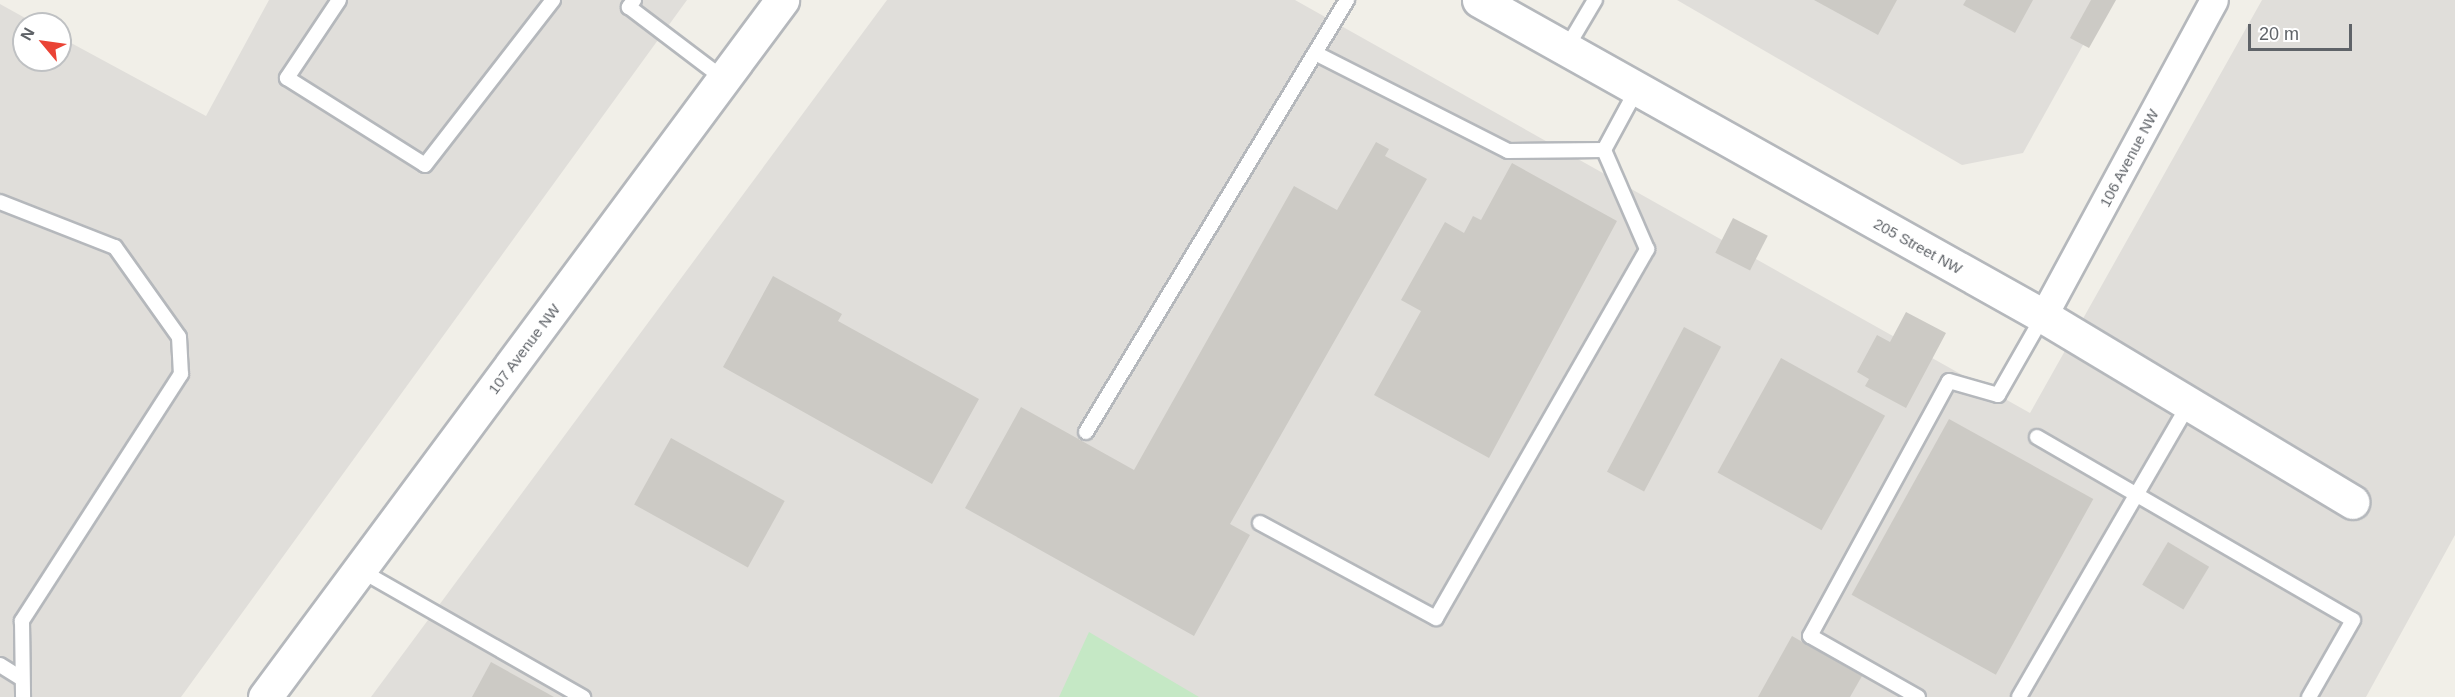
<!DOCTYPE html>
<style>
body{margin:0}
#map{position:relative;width:2455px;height:697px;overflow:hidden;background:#f1efe8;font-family:Arial,sans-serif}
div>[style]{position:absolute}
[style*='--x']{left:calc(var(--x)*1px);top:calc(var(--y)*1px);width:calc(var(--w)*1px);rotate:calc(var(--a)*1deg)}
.industrial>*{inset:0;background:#e0deda}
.green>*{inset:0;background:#c5e8c5}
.building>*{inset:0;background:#cccac5;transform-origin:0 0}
.roads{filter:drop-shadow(2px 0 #b5b8bc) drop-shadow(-2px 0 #b5b8bc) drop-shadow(0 2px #b5b8bc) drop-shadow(0 -2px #b5b8bc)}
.lane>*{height:14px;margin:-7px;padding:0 7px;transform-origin:7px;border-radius:7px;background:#fff}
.street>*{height:27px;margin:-13.5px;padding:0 13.5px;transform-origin:13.5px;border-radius:13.5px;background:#fff}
.secondary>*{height:33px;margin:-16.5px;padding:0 16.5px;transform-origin:16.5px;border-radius:16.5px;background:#fff}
span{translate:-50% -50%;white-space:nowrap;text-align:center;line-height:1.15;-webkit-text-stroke:5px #fff;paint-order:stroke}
.street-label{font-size:15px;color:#5f6368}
.north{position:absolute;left:12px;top:12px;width:60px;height:60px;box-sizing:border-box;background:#fff;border:2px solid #bfc1c3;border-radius:50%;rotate:299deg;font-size:16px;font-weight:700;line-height:24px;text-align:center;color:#5f6368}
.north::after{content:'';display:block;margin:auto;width:21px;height:27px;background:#ea4335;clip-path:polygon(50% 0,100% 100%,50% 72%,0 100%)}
.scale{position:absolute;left:2248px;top:24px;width:104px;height:27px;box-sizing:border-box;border:3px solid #5f6368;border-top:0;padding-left:8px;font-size:18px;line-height:21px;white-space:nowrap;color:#5f6368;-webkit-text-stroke:4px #fff;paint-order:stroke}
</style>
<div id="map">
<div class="industrial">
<div style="clip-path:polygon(269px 0,687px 0,181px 697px,0 697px,0 4px,36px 24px,24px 24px,24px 60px,60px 60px,60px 37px,206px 116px)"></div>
<div style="clip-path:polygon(887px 0,1295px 0,2030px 413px,2262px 0,2455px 0,2455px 535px,2366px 697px,371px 697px)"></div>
<div style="clip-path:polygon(1677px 0,2108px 0,2023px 153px,1962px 165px)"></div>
</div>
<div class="green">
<div style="clip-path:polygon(1089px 632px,1199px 697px,1059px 697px)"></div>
</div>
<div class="building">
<div style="clip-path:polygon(1814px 0,1897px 0,1878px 35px)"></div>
<div style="clip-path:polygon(1966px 0,2033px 0,2015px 33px,1963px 5px)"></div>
<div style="clip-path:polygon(2091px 0,2116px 0,2089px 48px,2070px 38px)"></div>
<div style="clip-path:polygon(1376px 142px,1389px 149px,1385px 156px,1427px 179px,1230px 524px,1250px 535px,1194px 636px,965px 508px,1021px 407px,1134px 470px,1294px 186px,1337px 210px)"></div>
<div style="clip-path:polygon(1512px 163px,1617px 221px,1489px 458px,1374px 395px,1421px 311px,1401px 300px,1445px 222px,1464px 233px,1473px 216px,1481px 220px)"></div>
<div style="left:1733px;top:218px;width:39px;height:39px;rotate:27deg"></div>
<div style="clip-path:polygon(773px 276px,842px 314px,838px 321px,979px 399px,932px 484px,723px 367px)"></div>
<div style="clip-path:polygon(1906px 312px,1946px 333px,1906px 408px,1865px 386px,1869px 379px,1857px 372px,1877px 335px,1890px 342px)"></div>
<div style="left:1684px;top:327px;width:42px;height:164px;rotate:28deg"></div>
<div style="left:1781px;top:358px;width:119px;height:131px;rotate:29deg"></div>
<div style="left:1949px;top:419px;width:165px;height:201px;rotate:29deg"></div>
<div style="left:671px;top:438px;width:130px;height:76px;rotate:29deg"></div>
<div style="left:2168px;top:542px;width:48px;height:50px;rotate:31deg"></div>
<div style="clip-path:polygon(1792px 636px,1862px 676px,1850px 697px,1758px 697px)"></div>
<div style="clip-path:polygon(491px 662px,554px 697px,472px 697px)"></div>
</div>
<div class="roads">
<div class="lane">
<div style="--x:339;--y:0;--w:94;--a:123.7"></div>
<div style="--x:287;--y:78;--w:163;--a:32.2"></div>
<div style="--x:425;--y:165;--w:209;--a:-52.2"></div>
<div style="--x:634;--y:0;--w:9;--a:126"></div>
<div style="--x:629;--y:7;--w:119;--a:37.2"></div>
<div style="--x:1566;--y:49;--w:57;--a:-59.4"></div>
<div style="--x:1315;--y:53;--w:216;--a:26.9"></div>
<div style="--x:1508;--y:151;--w:96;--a:-0.6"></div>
<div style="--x:1604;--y:150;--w:69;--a:-61.6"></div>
<div style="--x:0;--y:202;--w:123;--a:21.4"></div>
<div style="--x:115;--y:247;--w:110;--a:54.6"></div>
<div style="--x:179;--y:337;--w:37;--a:87"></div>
<div style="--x:181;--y:374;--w:294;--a:122.8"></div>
<div style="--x:22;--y:621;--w:76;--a:89.2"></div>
<div style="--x:1086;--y:432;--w:505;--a:-58.86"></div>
<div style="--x:2037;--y:437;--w:365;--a:30.1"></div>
<div style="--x:2353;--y:620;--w:89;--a:119.7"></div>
<div style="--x:1260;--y:523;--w:200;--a:28.4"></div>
<div style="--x:1436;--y:618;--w:425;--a:-60.2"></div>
<div style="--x:1647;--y:249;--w:108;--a:-113.5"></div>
<div style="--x:360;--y:570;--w:257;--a:29.7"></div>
<div style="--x:0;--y:665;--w:25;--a:32"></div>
<div style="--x:1918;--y:697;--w:124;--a:-150.5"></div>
<div style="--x:1810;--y:636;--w:290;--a:-61.4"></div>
<div style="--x:1949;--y:381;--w:51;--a:15.9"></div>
<div style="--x:1998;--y:395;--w:91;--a:-60.3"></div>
<div style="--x:2019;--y:697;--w:339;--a:-59.9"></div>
</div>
<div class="street">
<div style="--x:2043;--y:316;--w:359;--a:-61.6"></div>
</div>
<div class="secondary">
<div style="--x:1479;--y:0;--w:646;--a:29.26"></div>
<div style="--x:2043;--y:316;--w:361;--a:31"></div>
<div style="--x:265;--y:697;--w:868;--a:-53.43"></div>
</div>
</div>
<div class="street-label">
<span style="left:2129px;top:158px;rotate:-62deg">106 Avenue NW</span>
<span style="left:1918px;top:246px;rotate:29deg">205 Street NW</span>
<span style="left:524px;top:349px;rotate:-53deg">107 Avenue NW</span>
</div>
<div class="north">N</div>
<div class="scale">20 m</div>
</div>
